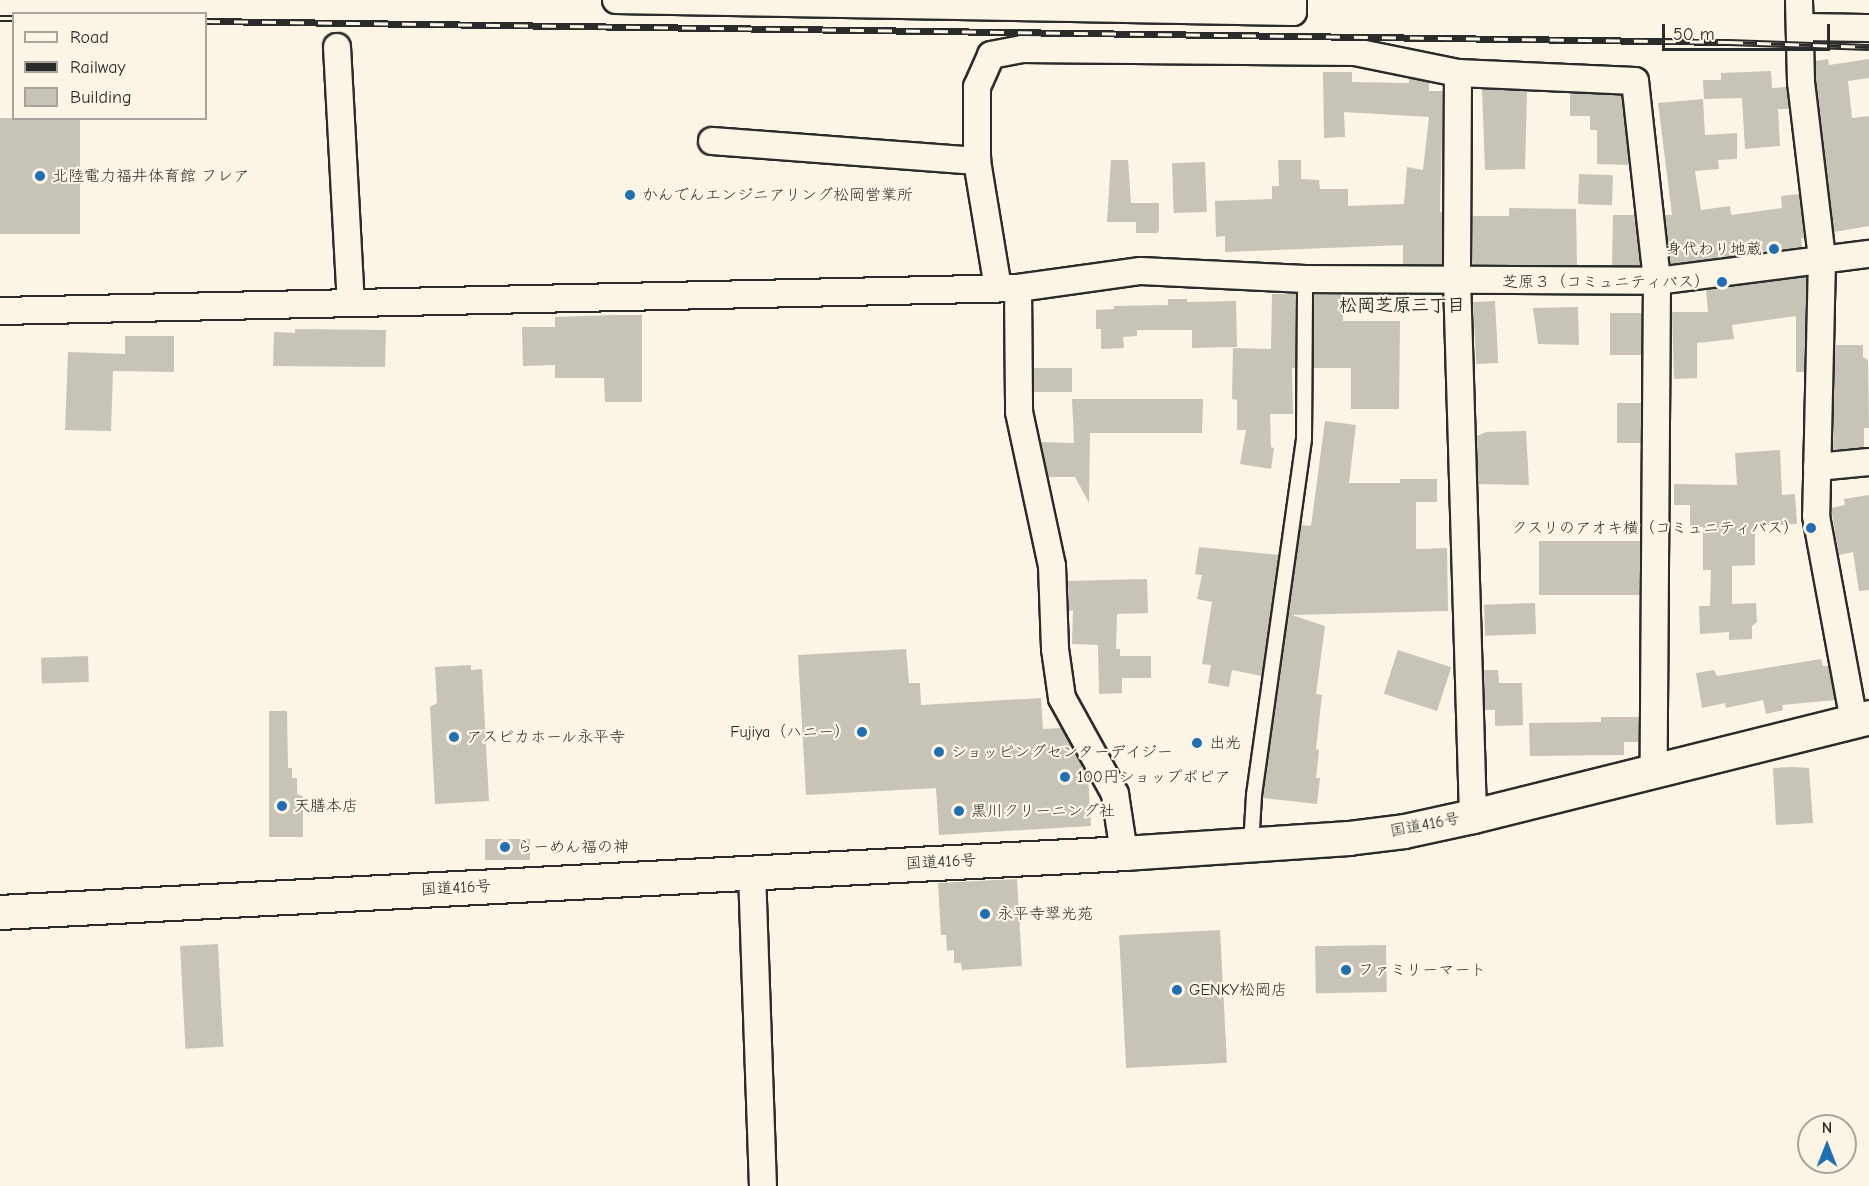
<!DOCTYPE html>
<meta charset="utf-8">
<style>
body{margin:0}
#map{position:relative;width:1869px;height:1186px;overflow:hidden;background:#fcf5e5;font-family:"Comic Neue","Klee One",sans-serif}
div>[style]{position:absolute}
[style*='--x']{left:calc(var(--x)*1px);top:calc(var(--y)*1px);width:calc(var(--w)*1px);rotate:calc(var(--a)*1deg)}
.building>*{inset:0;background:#c8c3b7;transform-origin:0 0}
.roads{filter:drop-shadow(2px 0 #2b2b2b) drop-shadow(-2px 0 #2b2b2b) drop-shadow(0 2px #2b2b2b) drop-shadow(0 -2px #2b2b2b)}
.lane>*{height:14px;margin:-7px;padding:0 7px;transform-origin:7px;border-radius:7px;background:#fcf5e5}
.street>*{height:26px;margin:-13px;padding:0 13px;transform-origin:13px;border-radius:13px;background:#fcf5e5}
.highway>*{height:33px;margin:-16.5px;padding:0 16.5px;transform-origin:16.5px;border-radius:16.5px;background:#fcf5e5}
.rail>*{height:7px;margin-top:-3.5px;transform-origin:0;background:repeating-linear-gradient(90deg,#fcf5e5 0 14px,#2b2b2b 0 28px);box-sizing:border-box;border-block:2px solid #2b2b2b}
.dots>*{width:16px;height:16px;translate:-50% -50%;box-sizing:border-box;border:3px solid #fcf5e5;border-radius:50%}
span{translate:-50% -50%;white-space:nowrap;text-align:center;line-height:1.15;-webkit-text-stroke:4.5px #fcf5e5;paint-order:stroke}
.poi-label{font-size:16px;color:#2b2b2b}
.left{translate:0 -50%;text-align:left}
.right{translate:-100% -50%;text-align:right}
.street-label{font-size:16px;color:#2b2b2b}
.neighbourhood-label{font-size:18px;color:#2b2b2b;font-weight:700}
.legend{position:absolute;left:12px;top:12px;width:195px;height:108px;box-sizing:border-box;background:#fcf5e5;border:2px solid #a8a49b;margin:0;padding:8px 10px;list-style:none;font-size:18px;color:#2b2b2b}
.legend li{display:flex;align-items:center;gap:12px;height:30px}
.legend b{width:30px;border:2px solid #a8a49b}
.north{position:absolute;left:1797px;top:1114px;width:60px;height:60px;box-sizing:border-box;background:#fcf5e5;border:2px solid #a8a49b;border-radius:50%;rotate:0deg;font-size:16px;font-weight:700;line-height:24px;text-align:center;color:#2b2b2b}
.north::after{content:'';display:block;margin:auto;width:21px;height:27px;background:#1f6fb2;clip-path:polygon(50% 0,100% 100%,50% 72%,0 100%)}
.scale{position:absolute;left:1662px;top:24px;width:168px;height:27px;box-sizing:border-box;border:3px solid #2b2b2b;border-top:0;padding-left:8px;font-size:18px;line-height:21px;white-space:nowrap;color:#2b2b2b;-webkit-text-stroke:4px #fcf5e5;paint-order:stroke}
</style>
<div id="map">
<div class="building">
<div style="clip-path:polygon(1828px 59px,1829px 65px,1869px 59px,1869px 78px,1848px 81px,1852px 118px,1869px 116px,1869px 226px,1834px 232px,1816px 81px,1815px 61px)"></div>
<div style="clip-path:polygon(1771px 71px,1772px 88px,1787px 87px,1789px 109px,1778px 109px,1780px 146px,1745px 149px,1742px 98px,1704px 99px,1703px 80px,1721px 80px,1721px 73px)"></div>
<div style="clip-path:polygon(1323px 72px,1352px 72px,1352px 82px,1409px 83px,1409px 78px,1429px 82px,1429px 91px,1443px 91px,1440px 212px,1442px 212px,1442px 265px,1403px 265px,1403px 245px,1225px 252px,1225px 236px,1216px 237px,1215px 201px,1272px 199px,1272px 186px,1279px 186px,1278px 160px,1301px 160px,1301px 179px,1319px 180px,1320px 189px,1348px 189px,1348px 206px,1404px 204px,1407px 167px,1423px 170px,1429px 117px,1344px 112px,1345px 137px,1324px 138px)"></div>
<div style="clip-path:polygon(1482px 89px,1527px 91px,1525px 169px,1485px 170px)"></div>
<div style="clip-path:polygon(1570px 93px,1622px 95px,1629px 165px,1597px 164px,1597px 130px,1590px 130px,1590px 116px,1570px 116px)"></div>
<div style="clip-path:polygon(1703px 99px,1705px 135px,1737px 133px,1737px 159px,1718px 160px,1719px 169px,1695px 171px,1701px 210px,1730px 206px,1731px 215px,1782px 208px,1781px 196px,1799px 194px,1804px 238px,1801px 238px,1802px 247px,1670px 264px,1665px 215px,1672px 215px,1658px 103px)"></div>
<div style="left:0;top:118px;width:80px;height:116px"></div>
<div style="clip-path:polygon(1111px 160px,1128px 160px,1131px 203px,1159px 203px,1159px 230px,1157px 233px,1136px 233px,1136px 222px,1107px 222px)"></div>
<div style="left:1205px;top:162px;width:50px;height:33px;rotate:88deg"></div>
<div style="left:1579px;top:174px;width:34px;height:30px;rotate:2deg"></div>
<div style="clip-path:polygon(1509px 208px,1576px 209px,1577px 266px,1472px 265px,1472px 216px,1509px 216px)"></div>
<div style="clip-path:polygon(1613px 215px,1635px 215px,1640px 266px,1612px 266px)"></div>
<div style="clip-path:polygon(1807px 277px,1804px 372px,1796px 372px,1796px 316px,1732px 325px,1734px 339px,1697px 343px,1697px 378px,1674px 379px,1672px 312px,1708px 312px,1706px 290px)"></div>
<div style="clip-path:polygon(1272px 294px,1296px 294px,1295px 368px,1292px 368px,1293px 414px,1270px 414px,1271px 447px,1274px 448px,1271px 469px,1240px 464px,1246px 430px,1237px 430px,1237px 400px,1232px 399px,1233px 348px,1271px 349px)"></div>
<div style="clip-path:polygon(1314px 294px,1343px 294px,1343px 321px,1400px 321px,1399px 409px,1351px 409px,1351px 368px,1313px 368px)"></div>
<div style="clip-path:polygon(1168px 299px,1187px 299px,1187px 302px,1236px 301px,1237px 347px,1192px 348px,1192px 330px,1137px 330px,1137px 336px,1123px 337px,1124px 348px,1101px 349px,1101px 329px,1096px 329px,1096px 310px,1114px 309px,1114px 306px,1168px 305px)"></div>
<div style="left:1495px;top:301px;width:62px;height:22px;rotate:87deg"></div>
<div style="clip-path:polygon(1578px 307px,1579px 345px,1538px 344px,1533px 308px)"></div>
<div style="left:1610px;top:313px;width:32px;height:42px"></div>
<div style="clip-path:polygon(612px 315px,642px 315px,642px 402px,605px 402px,604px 378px,555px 378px,555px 365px,523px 366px,522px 327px,555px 327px,555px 317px)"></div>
<div style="clip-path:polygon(295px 329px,386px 330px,385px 367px,273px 366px,274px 332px,295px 333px)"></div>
<div style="clip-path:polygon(125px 336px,174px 336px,174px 372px,113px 371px,111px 431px,65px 430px,68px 352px,125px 354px)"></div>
<div style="clip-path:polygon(1835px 345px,1863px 345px,1863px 357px,1868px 360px,1869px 428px,1864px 428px,1864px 447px,1833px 450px)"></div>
<div style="left:1072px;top:368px;width:24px;height:38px;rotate:90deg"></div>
<div style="clip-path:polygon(1072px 399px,1203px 399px,1202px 433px,1090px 433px,1089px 503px,1075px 477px,1048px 477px,1041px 442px,1074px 443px)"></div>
<div style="left:1641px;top:403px;width:40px;height:24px;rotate:90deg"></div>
<div style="clip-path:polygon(1325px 421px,1356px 425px,1349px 483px,1400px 483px,1400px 479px,1437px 479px,1437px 502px,1416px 502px,1416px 549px,1447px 548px,1448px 611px,1292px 615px,1325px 626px,1316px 694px,1322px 695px,1316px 749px,1319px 750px,1316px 778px,1320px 778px,1317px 804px,1263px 798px,1301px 525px,1311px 526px)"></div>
<div style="clip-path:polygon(1526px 431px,1529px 485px,1478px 484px,1477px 436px,1486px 432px)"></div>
<div style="clip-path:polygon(1780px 450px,1782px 495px,1795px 494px,1797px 524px,1755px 526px,1755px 565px,1732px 566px,1732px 604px,1756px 603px,1757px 622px,1752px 626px,1752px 639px,1729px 640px,1729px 632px,1700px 634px,1699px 606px,1710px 606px,1711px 570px,1703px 570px,1703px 527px,1690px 527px,1690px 505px,1674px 505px,1674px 484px,1737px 485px,1735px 453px)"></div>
<div style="clip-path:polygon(1869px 495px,1869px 590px,1859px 591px,1853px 552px,1839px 555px,1831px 508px,1845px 505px,1844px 499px)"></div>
<div style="left:1640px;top:541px;width:54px;height:101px;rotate:90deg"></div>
<div style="clip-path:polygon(1199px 547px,1279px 555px,1262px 676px,1232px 670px,1229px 687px,1208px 683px,1211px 665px,1202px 664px,1212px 602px,1197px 599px,1202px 575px,1195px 574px)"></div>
<div style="clip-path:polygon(1147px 579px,1148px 613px,1117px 614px,1116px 649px,1120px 649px,1120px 656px,1151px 656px,1151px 678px,1122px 678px,1122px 693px,1099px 694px,1098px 645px,1072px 644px,1073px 610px,1069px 611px,1068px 581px)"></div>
<div style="left:1535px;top:603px;width:31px;height:51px;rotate:88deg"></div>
<div style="clip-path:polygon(906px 649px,909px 683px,920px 683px,921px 705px,1041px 698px,1043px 729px,1061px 728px,1088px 776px,1091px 826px,939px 835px,936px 788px,806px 795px,798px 655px)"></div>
<div style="left:1398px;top:650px;width:56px;height:46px;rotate:18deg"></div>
<div style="left:88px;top:656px;width:26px;height:47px;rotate:88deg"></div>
<div style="clip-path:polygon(1821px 659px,1823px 666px,1829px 666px,1835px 700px,1782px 705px,1783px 710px,1766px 714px,1763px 700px,1726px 708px,1725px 703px,1702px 708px,1696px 673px,1714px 670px,1717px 676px)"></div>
<div style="clip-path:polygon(471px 665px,471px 670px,482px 669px,489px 801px,435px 804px,430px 707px,437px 703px,435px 667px)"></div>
<div style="clip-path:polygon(1484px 670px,1498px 670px,1499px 683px,1522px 683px,1523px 725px,1495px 726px,1495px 710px,1485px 710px)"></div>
<div style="clip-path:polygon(269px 711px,287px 711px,288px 768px,292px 768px,292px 778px,297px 778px,297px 794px,303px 796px,303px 837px,269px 837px)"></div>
<div style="clip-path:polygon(1601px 717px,1639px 717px,1639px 742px,1624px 742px,1624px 755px,1530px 756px,1529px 723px,1601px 722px)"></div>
<div style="clip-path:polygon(1792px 767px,1809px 768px,1813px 823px,1776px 825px,1773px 768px)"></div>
<div style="left:530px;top:839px;width:21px;height:45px;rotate:90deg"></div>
<div style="clip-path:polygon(1017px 879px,1022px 966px,962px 970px,961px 963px,954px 963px,954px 950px,947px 951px,946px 935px,941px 935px,938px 883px)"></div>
<div style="left:1220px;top:930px;width:133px;height:101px;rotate:87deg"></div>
<div style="left:218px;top:944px;width:103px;height:38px;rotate:87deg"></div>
<div style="left:1386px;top:945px;width:47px;height:71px;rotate:89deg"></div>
</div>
<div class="roads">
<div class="lane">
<div style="--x:1251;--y:846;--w:51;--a:-86.6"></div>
<div style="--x:1254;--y:795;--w:359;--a:-82"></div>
<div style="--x:1304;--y:439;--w:160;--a:-89.6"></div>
</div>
<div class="street">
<div style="--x:616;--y:0;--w:677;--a:1.02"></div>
<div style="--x:1293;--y:12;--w:12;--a:-90"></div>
<div style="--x:1799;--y:0;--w:82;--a:88.6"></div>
<div style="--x:1801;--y:82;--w:178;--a:83.2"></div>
<div style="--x:1822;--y:259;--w:257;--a:91.3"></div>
<div style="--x:1816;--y:516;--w:208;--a:79.5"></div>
<div style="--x:1800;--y:27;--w:69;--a:0.8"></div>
<div style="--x:337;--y:47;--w:255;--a:86.9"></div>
<div style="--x:1458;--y:73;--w:206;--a:90.3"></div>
<div style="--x:1457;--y:279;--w:537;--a:88.29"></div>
<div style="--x:712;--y:141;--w:266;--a:4.3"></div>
<div style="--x:998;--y:288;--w:129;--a:-99.4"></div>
<div style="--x:977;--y:161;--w:74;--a:-90"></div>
<div style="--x:977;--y:87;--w:35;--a:-66"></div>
<div style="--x:991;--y:55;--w:32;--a:-11"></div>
<div style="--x:1022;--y:49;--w:333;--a:0.5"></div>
<div style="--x:1355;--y:52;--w:105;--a:11.5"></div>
<div style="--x:1458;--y:73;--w:177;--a:2.6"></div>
<div style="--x:1635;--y:81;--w:201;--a:83.7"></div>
<div style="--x:1657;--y:281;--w:489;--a:90.4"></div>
<div style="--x:1018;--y:288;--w:124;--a:89.5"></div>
<div style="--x:1019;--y:412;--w:157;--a:77.9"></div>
<div style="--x:1052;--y:566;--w:83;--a:87.9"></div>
<div style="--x:1055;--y:649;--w:49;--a:81.9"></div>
<div style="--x:1062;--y:698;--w:110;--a:61.1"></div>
<div style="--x:1115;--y:794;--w:60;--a:81.3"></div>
<div style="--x:0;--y:311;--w:1018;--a:-1.29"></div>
<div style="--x:1018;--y:288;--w:124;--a:-7.9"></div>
<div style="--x:1141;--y:271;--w:164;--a:2.8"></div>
<div style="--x:1305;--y:279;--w:352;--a:0.3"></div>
<div style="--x:1657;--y:281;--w:214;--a:-7.3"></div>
<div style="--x:1817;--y:467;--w:52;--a:-5.5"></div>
<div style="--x:752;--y:872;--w:314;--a:88"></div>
</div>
<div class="highway">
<div style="--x:0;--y:912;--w:1126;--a:-3"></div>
<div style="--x:1124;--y:853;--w:225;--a:-3.8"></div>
<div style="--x:1348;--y:838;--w:56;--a:-7.1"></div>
<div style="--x:1404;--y:831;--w:71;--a:-12.3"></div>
<div style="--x:1473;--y:816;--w:408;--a:-14"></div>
</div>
</div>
<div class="rail">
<div style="--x:0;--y:18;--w:14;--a:0"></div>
<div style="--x:206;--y:21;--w:1523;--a:0.79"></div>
<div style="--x:1729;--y:42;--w:140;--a:2"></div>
</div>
<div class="dots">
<div style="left:40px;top:176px;background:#1f6fb2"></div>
<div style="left:630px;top:195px;background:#1f6fb2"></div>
<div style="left:1774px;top:249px;background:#1f6fb2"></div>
<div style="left:1722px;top:282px;background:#1f6fb2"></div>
<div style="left:1811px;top:528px;background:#1f6fb2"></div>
<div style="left:862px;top:732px;background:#1f6fb2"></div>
<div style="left:454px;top:737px;background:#1f6fb2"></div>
<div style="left:1197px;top:743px;background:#1f6fb2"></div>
<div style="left:939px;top:752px;background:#1f6fb2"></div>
<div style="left:1065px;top:777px;background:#1f6fb2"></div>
<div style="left:282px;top:806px;background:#1f6fb2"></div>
<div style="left:959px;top:811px;background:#1f6fb2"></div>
<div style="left:505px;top:847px;background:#1f6fb2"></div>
<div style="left:985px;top:914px;background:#1f6fb2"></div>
<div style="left:1346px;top:970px;background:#1f6fb2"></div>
<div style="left:1177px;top:990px;background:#1f6fb2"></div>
</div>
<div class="poi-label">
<span class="left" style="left:52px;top:176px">北陸電力福井体育館 フレア</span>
<span class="left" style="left:642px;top:195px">かんでんエンジニアリング松岡営業所</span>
<span class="right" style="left:1762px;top:249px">身代わり地蔵</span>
<span class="right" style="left:1710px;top:282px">芝原３（コミュニティバス）</span>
<span class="right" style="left:1799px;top:528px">クスリのアオキ横（コミュニティバス）</span>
<span class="right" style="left:850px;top:732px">Fujiya（ハニー）</span>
<span class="left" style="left:466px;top:737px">アスピカホール永平寺</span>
<span class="left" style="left:1209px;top:743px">出光</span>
<span class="left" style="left:951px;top:752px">ショッピングセンターデイジー</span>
<span class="left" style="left:1077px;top:777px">100円ショップポピア</span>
<span class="left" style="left:294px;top:806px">天膳本店</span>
<span class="left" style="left:971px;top:811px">黒川クリーニング社</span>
<span class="left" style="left:517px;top:847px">らーめん福の神</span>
<span class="left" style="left:997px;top:914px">永平寺翠光苑</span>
<span class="left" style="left:1358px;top:970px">ファミリーマート</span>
<span class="left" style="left:1189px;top:990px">GENKY松岡店</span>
</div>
<div class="street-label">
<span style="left:1425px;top:825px;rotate:-11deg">国道416号</span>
<span style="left:941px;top:862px;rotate:-3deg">国道416号</span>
<span style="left:456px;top:888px;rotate:-3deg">国道416号</span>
</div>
<div class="neighbourhood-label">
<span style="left:1402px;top:306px">松岡芝原三丁目</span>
</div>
<ul class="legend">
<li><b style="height:8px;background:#fcf5e5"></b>Road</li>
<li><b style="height:8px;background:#2b2b2b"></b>Railway</li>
<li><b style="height:16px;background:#c8c3b7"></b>Building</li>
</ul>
<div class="north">N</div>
<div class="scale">50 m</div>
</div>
